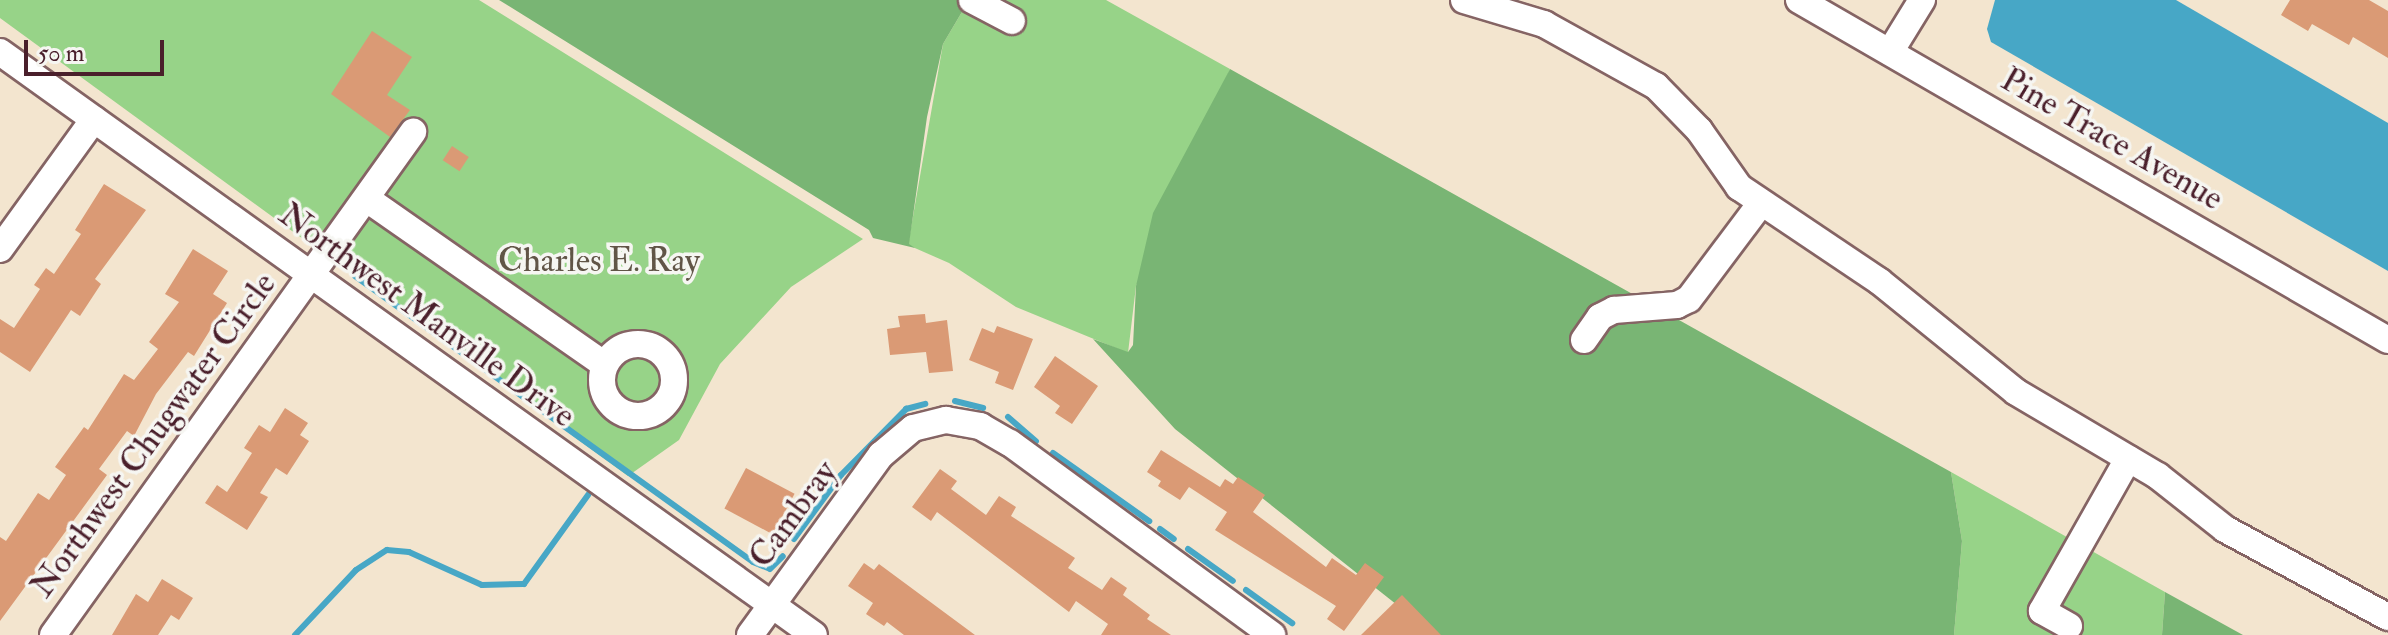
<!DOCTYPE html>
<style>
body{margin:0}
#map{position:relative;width:2388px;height:635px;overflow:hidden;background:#f3e5cf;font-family:"IM FELL Double Pica",serif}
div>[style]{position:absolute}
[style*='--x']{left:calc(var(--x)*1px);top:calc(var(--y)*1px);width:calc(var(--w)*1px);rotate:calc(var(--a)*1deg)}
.green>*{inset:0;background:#97d388}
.forest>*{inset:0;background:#79b574}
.water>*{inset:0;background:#47a7c6}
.stream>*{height:6px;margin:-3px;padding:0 3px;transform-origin:3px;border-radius:3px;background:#47a7c6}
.building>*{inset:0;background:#da9a75;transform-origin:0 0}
.roads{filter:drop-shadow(2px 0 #856464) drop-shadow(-2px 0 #856464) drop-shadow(0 2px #856464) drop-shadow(0 -2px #856464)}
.minor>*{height:26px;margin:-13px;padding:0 13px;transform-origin:13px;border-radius:13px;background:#fff}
.minor>.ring{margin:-13px;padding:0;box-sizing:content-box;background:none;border:26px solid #fff;border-radius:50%}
span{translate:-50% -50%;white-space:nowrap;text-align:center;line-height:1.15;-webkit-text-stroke:7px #f6f6f2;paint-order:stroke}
.street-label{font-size:34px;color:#4a1f2b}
.park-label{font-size:34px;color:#615547}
.scale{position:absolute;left:24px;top:40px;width:140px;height:36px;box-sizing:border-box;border:4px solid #4a1f2b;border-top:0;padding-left:10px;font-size:24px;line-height:28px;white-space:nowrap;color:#4a1f2b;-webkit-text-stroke:6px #f6f6f2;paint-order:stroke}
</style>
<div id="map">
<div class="green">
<div style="clip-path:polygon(0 0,479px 0,863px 239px,791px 287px,720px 364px,679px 440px,628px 476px,0 18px)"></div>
<div style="clip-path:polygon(969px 0,1106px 0,1230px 69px,1136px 286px,1128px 353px,1016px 307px,949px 263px,908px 245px,943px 44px)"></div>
<div style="clip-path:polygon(1951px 472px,2165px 592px,2162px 635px,1954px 635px,1962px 541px)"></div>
</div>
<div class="forest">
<div style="clip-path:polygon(499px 0,969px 0,943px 44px,927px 117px,909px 244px,915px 248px,873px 238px,869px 230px)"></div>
<div style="clip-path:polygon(1230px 69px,1951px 472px,1962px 541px,1954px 635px,1435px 635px,1175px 429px,1093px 339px,1128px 352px,1133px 345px,1136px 286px,1153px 213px)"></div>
<div style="clip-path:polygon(2165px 592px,2243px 635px,2162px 635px)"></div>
</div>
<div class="water">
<div style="clip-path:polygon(1995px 0,2176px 0,2388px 123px,2388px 271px,1991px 42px,1987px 29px)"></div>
</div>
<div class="stream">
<div style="--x:355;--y:276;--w:490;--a:35.7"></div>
<div style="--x:753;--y:562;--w:18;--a:22"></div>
<div style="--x:770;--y:569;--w:18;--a:-45"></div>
<div style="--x:955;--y:401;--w:29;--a:14"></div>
<div style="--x:1008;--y:417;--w:37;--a:41"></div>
<div style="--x:1053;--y:453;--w:118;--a:35.3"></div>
<div style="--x:1160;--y:529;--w:17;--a:36"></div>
<div style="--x:794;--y:539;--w:79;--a:-53.7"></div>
<div style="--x:841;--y:475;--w:93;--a:-45.4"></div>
<div style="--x:906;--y:409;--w:20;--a:-15"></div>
<div style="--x:1188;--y:549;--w:55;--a:35.4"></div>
<div style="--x:1246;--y:590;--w:57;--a:35.7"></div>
<div style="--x:295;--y:635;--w:89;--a:-46.8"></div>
<div style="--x:356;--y:570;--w:37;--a:-33"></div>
<div style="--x:387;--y:550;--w:22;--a:5"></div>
<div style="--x:409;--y:552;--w:80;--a:24.3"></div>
<div style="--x:482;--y:585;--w:42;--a:-1.4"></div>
<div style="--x:524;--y:584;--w:110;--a:-54.3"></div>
</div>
<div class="building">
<div style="clip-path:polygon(2290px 0,2369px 0,2388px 11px,2388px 58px,2353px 37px,2349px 45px,2312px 24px,2308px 31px,2281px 15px)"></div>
<div style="clip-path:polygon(372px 31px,412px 57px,387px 95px,410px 110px,390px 137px,331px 94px)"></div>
<div style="left:452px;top:146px;width:20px;height:17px;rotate:33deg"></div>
<div style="clip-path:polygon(104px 184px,146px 210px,95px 279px,101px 284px,80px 316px,71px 310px,30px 372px,0 352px,0 319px,14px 328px,40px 289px,34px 285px,46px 268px,54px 274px,81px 234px,75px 230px)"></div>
<div style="clip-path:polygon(193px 249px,228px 271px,213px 294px,227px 303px,194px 356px,188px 352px,156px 394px,134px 436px,127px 431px,99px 469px,107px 475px,0 621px,0 537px,6px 541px,38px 493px,49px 500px,66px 475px,55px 467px,84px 427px,88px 430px,124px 374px,134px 380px,158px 349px,149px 342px,179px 302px,165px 294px)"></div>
<div style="clip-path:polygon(925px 314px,926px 323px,947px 320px,953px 371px,929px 373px,926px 352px,890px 355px,887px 329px,900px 327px,898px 316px)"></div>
<div style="clip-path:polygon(997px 326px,1033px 339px,1013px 390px,995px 383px,999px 372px,969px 360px,982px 328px,994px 333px)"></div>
<div style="clip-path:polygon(1055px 356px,1098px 386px,1072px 424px,1055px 413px,1060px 406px,1034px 387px)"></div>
<div style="clip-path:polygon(285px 408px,308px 423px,300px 435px,309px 441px,287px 475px,276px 468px,260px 493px,268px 497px,247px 530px,205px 503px,217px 485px,227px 492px,252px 453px,244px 448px,259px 425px,270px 432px)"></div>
<div style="clip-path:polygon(1161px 450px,1220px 487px,1225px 479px,1233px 484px,1238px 477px,1265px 495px,1253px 512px,1326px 567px,1332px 558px,1356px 575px,1365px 563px,1384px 577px,1344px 631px,1327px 619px,1336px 606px,1215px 530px,1227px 512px,1189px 487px,1180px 500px,1158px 486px,1161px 481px,1147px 472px)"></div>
<div style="left:746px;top:468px;width:55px;height:46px;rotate:28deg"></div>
<div style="clip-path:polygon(940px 469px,957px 481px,951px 489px,986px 515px,999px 496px,1016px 507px,1011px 516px,1075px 558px,1068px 568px,1102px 590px,1111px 577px,1127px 588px,1123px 595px,1150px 615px,1147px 619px,1171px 635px,1101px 635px,1108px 624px,1076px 601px,1069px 612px,937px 512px,931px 521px,912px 507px)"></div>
<div style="clip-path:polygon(864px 563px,874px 570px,879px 564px,975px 635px,904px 635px,887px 622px,884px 626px,866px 614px,873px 603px,848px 586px)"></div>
<div style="clip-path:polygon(162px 579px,193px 598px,179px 620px,171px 615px,158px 635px,112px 635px,136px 594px,148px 602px)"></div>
<div style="clip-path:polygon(1402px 595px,1441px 635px,1361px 635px)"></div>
</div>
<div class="roads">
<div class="minor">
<div style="--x:972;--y:0;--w:45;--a:27.7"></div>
<div style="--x:1464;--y:0;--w:84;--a:16.7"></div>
<div style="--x:1544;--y:24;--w:128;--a:29"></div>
<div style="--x:1656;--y:86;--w:62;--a:45.7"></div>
<div style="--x:1699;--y:130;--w:70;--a:54.9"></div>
<div style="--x:1739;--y:187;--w:169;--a:33.9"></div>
<div style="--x:1879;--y:281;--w:176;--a:39"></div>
<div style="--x:2016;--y:392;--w:165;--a:30.6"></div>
<div style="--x:2158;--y:476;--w:85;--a:38.3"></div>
<div style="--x:2225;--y:529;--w:185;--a:28.4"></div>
<div style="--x:1799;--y:0;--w:680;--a:30"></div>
<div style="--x:0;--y:52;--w:1001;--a:35.61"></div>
<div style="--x:1890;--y:52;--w:61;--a:-58.4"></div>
<div style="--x:367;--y:199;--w:290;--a:34.9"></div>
<div style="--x:0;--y:249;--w:160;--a:-54.1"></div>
<div style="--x:1584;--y:340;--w:28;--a:-55"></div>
<div style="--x:1600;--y:317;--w:16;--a:-27"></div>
<div style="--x:1614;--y:310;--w:63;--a:-4.5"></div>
<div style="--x:1677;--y:305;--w:13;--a:-27"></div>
<div style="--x:1689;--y:299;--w:120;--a:-53.1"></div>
<div class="ring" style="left:602px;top:344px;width:46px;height:46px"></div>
<div style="--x:2069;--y:626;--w:31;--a:-151"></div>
<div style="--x:2042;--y:611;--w:175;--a:-60.5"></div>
<div style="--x:53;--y:635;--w:619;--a:-54.41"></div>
<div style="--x:750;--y:635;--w:223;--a:-54"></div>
<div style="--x:881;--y:455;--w:42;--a:-40.2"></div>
<div style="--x:913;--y:428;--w:34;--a:-14"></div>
<div style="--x:946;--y:420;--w:35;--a:10"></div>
<div style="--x:980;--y:426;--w:34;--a:30"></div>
<div style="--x:1010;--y:443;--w:325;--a:36.2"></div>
</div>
</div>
<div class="street-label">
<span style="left:2112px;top:139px;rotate:30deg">Pine Trace Avenue</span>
<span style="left:427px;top:315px;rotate:36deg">Northwest Manville Drive</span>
<span style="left:153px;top:435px;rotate:-54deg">Northwest Chugwater Circle</span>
<span style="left:793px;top:514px;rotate:-54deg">Cambray</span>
</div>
<div class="park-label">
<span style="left:599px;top:261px">Charles E. Ray</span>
</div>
<div class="scale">50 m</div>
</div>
